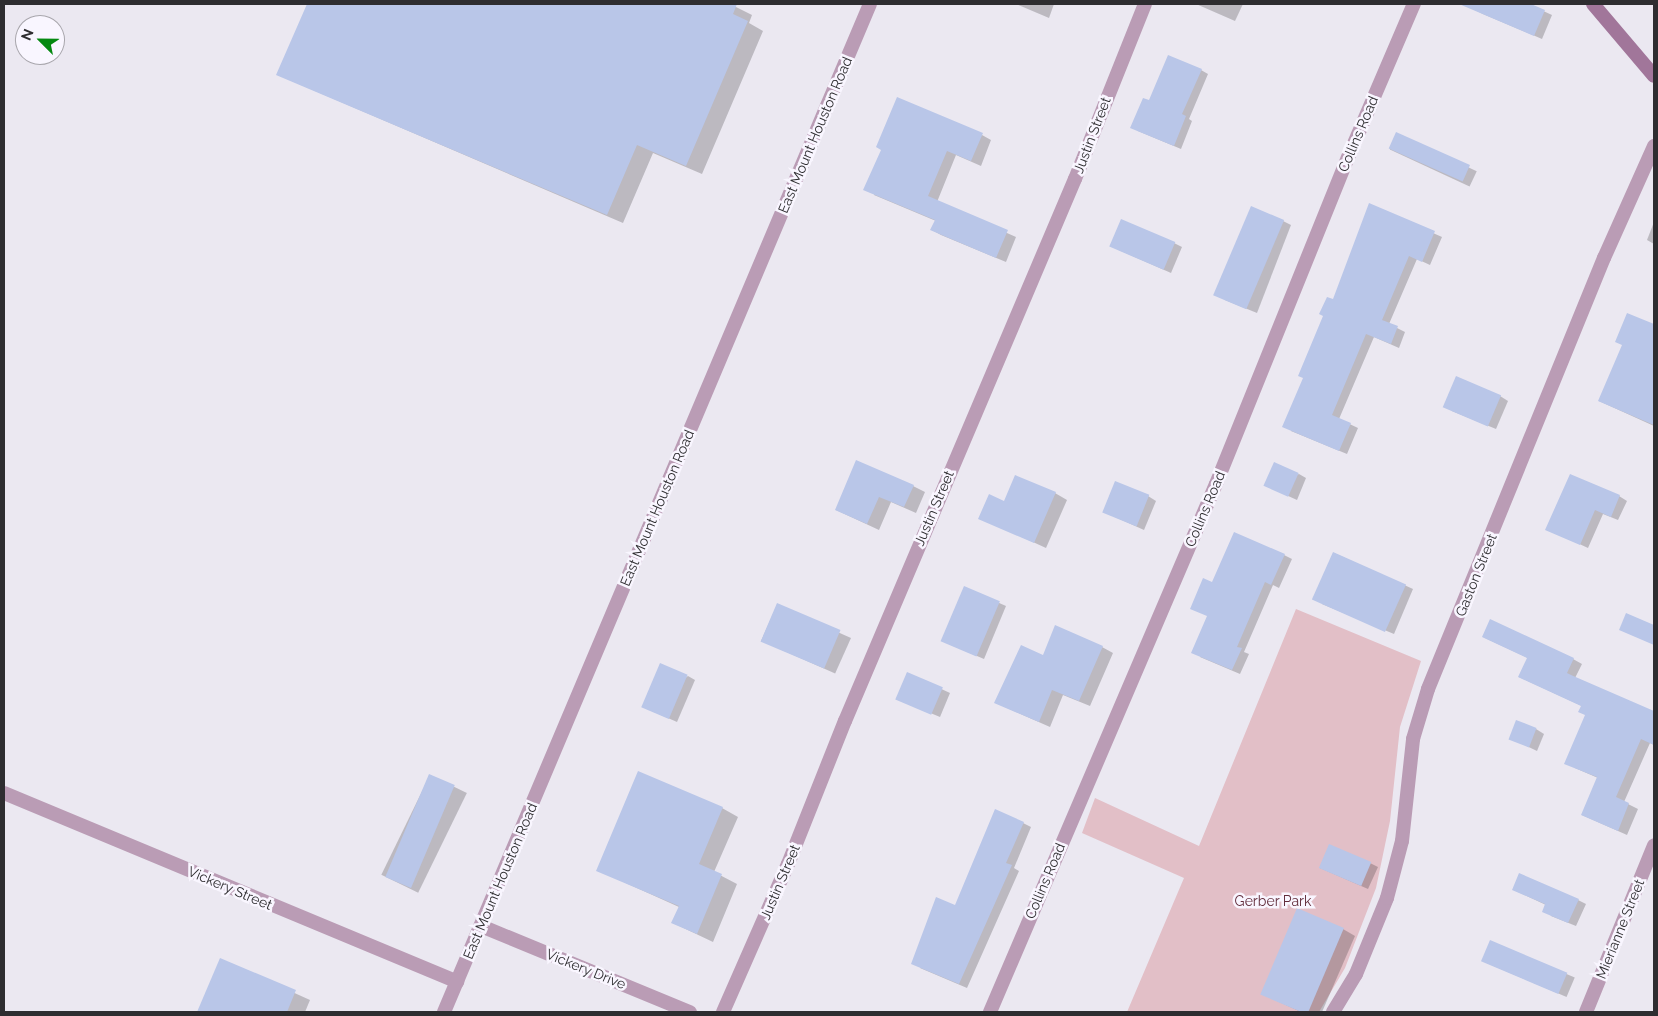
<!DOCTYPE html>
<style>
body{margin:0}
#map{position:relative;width:1658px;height:1016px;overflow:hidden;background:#ebe8f1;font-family:Raleway,sans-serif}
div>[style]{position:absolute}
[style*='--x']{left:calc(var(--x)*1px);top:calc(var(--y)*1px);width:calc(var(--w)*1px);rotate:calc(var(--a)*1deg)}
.green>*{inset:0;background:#e2bfc7}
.shadow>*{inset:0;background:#0003;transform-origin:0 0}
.building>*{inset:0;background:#b9c6e8;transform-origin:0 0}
.minor>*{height:14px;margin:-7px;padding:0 7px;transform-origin:7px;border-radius:7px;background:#ba9cb5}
.tertiary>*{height:14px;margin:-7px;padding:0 7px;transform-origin:7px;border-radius:7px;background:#ba9cb5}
.secondary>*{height:14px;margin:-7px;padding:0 7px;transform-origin:7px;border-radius:7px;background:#a1769a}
span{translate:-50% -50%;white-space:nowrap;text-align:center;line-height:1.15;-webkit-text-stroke:5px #f9f6ff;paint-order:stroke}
.street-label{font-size:14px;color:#2e2d30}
.park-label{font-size:14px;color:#612c3b}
.frame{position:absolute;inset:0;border:5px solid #2e2d30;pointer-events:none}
.north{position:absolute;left:15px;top:15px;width:50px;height:50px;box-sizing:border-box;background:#f9f6ff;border:1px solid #a8a6ac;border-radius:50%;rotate:293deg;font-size:14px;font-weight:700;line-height:20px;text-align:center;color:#2e2d30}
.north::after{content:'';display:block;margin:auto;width:18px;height:22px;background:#058911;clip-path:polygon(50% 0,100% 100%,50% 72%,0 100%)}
</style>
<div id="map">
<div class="green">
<div style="clip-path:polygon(1296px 609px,1421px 661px,1400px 727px,1390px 821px,1376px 888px,1345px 968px,1319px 1012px,1127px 1012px,1184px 878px,1082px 833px,1095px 798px,1199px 846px)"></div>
</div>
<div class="shadow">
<div style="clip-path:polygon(308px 4px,730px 4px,752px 15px,749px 23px,763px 31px,702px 174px,653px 153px,623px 223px,278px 75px)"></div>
<div style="clip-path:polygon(1016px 4px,1054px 4px,1049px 18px)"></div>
<div style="clip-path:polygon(1196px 4px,1243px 4px,1235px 21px)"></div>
<div style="clip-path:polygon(1478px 4px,1528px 4px,1552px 15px,1542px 39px,1483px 14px,1475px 10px)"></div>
<div style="clip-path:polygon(1201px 70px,1208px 74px,1189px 119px,1192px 121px,1181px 149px,1138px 131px,1150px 102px)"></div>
<div style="left:1397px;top:134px;width:88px;height:17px;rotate:25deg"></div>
<div style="clip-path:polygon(982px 135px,991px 140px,981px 166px,956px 155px,937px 202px,1016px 237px,1006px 262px,941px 235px,932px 230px,936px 221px,874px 195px,882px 150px)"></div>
<div style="clip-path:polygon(1370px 205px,1442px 237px,1430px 265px,1417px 259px,1389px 324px,1405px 332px,1399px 348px,1374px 337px,1339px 419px,1358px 428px,1347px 454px,1291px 431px,1304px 378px)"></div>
<div style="clip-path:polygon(1283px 221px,1291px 225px,1257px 313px,1225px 300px)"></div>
<div style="clip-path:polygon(1654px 222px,1654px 244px,1647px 240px)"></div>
<div style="clip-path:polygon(1174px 243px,1182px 247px,1171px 273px,1119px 250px)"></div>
<div style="clip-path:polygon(1628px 314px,1654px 326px,1654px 426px,1599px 401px,1623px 345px)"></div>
<div style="clip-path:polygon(1500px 396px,1508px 401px,1496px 429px,1452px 411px)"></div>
<div style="clip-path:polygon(1299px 474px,1306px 478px,1297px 500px,1266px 486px)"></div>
<div style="clip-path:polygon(913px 486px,925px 492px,916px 513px,891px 502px,879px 530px,836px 510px)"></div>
<div style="clip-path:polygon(1055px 493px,1067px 500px,1046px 548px,980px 518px,1005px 503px)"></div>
<div style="clip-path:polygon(1148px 496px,1156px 501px,1144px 530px,1104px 512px)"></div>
<div style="clip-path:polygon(1619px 496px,1627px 501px,1618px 520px,1603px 514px,1588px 548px,1547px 529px)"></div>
<div style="clip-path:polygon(1334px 553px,1413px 589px,1394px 634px,1322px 604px)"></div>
<div style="clip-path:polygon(1284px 555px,1292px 559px,1279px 588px,1273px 585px,1244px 652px,1249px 654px,1240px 674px,1200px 657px,1213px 584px)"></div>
<div style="clip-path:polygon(965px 588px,1006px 606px,984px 659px,949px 644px)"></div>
<div style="left:777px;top:605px;width:81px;height:39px;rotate:24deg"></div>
<div style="clip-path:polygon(1483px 637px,1573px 659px,1582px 664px,1575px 678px,1654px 712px,1654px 745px,1650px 743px,1624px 802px,1638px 809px,1627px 835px,1582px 815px,1598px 778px,1575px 768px,1586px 715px,1582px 706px,1519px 677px,1528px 658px)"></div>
<div style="clip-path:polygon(1102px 647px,1113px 653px,1090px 706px,1063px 695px,1050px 727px,996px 703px,1043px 656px)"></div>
<div style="clip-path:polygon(907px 673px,950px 693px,940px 717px,904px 702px)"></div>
<div style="clip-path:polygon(688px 676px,695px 680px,677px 722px,643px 707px)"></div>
<div style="clip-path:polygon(1536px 729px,1544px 734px,1537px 751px,1512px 739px)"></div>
<div style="left:430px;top:775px;width:41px;height:111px;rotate:26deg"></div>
<div style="clip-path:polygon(722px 808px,738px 817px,714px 872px,737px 884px,713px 942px,673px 923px,679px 907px,597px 870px)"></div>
<div style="clip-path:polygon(1023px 823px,1031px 827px,1014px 868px,1019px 871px,967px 988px,920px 968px,956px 907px)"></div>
<div style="clip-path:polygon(1370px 863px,1378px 867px,1368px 889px,1320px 868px)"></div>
<div style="clip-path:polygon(1514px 890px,1578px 900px,1586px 904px,1576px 926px,1551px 916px,1546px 905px)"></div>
<div style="clip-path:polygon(1343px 929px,1355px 936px,1322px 1012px,1301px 1012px,1262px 994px)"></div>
<div style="left:1491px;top:942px;width:91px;height:21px;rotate:23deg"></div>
<div style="clip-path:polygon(221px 960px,310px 1000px,305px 1012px,198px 1012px)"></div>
</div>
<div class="building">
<div style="clip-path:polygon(307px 4px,737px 4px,733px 14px,748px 21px,686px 166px,637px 145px,607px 215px,276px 75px)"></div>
<div style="clip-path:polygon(1459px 4px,1531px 4px,1545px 10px,1534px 36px)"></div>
<div style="clip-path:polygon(1168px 55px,1202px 69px,1182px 114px,1186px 116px,1174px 146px,1130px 128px,1143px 98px,1149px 100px)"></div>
<div style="clip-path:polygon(897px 97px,983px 133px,971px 161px,947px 151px,928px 196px,1008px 230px,996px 258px,930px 230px,935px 220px,863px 190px,881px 150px,876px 147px)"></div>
<div style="left:1396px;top:132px;width:81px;height:18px;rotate:24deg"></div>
<div style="clip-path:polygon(1369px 203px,1435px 231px,1422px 262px,1409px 256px,1382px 320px,1398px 326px,1391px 344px,1366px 334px,1332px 415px,1351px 423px,1339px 451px,1282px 427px,1303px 378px,1298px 376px,1323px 316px,1319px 314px,1327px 297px,1333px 299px)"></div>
<div style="left:1251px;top:206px;width:36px;height:97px;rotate:23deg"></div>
<div style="left:1121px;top:219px;width:59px;height:30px;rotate:23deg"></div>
<div style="clip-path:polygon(1627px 313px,1654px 324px,1654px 425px,1598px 401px,1622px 345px,1615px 342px)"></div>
<div style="left:1456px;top:376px;width:49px;height:34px;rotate:23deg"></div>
<div style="clip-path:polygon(856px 460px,914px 485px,904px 507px,879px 497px,867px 524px,835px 510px)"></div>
<div style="left:1274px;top:462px;width:27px;height:26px;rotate:24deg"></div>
<div style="clip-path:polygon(1570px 474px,1620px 495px,1611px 517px,1595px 510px,1580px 545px,1545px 530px)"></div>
<div style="clip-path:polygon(1015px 475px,1056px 492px,1034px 543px,978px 519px,989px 494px,1004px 501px)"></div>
<div style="left:1115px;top:481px;width:37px;height:34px;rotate:22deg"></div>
<div style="clip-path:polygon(1234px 532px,1285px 554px,1271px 585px,1265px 582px,1237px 647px,1242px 648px,1232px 670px,1191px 653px,1207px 616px,1190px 609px,1203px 578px,1212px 582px)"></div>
<div style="left:1333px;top:552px;width:80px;height:52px;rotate:24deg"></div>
<div style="left:964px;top:586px;width:39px;height:60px;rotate:23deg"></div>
<div style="left:777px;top:603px;width:69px;height:42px;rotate:23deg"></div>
<div style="clip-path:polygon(1626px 613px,1654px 625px,1654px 645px,1619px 630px)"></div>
<div style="clip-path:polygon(1490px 619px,1574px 658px,1567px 673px,1571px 675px,1654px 711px,1654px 745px,1641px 739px,1616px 797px,1629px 803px,1618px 831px,1581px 815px,1597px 777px,1564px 764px,1585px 715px,1578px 712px,1581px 706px,1518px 677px,1527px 658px,1482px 637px)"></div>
<div style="clip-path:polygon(1055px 625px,1103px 646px,1079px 701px,1052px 690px,1039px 722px,994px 703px,1021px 645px,1043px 655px)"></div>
<div style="left:660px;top:663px;width:30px;height:48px;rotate:23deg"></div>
<div style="left:907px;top:672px;width:39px;height:30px;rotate:23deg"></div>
<div style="left:1516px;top:720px;width:22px;height:21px;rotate:21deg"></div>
<div style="clip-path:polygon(638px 771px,723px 807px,699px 864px,722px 874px,697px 934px,671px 923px,679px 906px,596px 871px)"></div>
<div style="left:429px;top:774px;width:28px;height:112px;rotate:23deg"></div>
<div style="clip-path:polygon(995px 809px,1024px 822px,1006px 863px,1012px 865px,959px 984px,911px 964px,936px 897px,955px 905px)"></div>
<div style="left:1329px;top:844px;width:46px;height:26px;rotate:23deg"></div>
<div style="clip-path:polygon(1519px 873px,1579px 899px,1568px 923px,1542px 912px,1545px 904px,1512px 890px)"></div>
<div style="left:1297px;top:908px;width:51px;height:94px;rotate:23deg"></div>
<div style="left:1490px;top:940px;width:84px;height:23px;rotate:23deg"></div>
<div style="clip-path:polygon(220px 958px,296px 990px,287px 1012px,197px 1012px)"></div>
</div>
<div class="minor">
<div style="--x:4;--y:793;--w:491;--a:22.6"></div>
<div style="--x:723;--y:1012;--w:162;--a:-66.3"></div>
<div style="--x:788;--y:864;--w:154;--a:-68.3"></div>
<div style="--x:845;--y:721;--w:589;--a:-67.01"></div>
<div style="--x:1075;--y:179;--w:188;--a:-68.2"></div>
<div style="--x:990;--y:1012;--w:574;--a:-66.83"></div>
<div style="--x:1216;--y:484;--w:357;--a:-68"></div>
<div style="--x:1350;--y:153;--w:162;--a:-66.8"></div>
<div style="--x:1333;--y:1012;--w:44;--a:-58.8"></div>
<div style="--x:1356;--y:974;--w:82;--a:-67.8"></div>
<div style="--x:1387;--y:898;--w:59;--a:-75.3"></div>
<div style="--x:1402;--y:841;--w:103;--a:-83.8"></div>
<div style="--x:1413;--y:739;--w:52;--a:-73.3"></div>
<div style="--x:1428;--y:689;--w:466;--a:-67.8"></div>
<div style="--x:1604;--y:258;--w:123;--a:-65.9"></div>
<div style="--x:1586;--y:1012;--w:180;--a:-67.8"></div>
</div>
<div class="tertiary">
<div style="--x:481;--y:926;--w:226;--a:22.4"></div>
<div style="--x:444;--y:1012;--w:1094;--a:-67.09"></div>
</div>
<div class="secondary">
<div style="--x:1593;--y:4;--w:94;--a:49.7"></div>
</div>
<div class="street-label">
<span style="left:1358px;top:134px;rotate:-67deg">Collins Road</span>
<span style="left:815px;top:135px;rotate:-67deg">East Mount Houston Road</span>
<span style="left:1092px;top:135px;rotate:-69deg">Justin Street</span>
<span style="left:657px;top:508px;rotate:-67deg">East Mount Houston Road</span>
<span style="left:934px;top:508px;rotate:-67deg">Justin Street</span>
<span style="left:1205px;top:509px;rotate:-67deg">Collins Road</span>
<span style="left:1476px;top:575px;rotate:-68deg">Gaston Street</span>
<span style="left:500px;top:881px;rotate:-67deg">East Mount Houston Road</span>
<span style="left:1045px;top:881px;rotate:-67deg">Collins Road</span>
<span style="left:780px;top:882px;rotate:-67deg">Justin Street</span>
<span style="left:230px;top:888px;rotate:23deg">Vickery Street</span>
<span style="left:1620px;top:929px;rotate:-68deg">Mierianne Street</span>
<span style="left:586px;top:969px;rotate:22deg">Vickery Drive</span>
</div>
<div class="park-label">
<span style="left:1273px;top:901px">Gerber Park</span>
</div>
<div class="frame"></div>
<div class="north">N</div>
</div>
